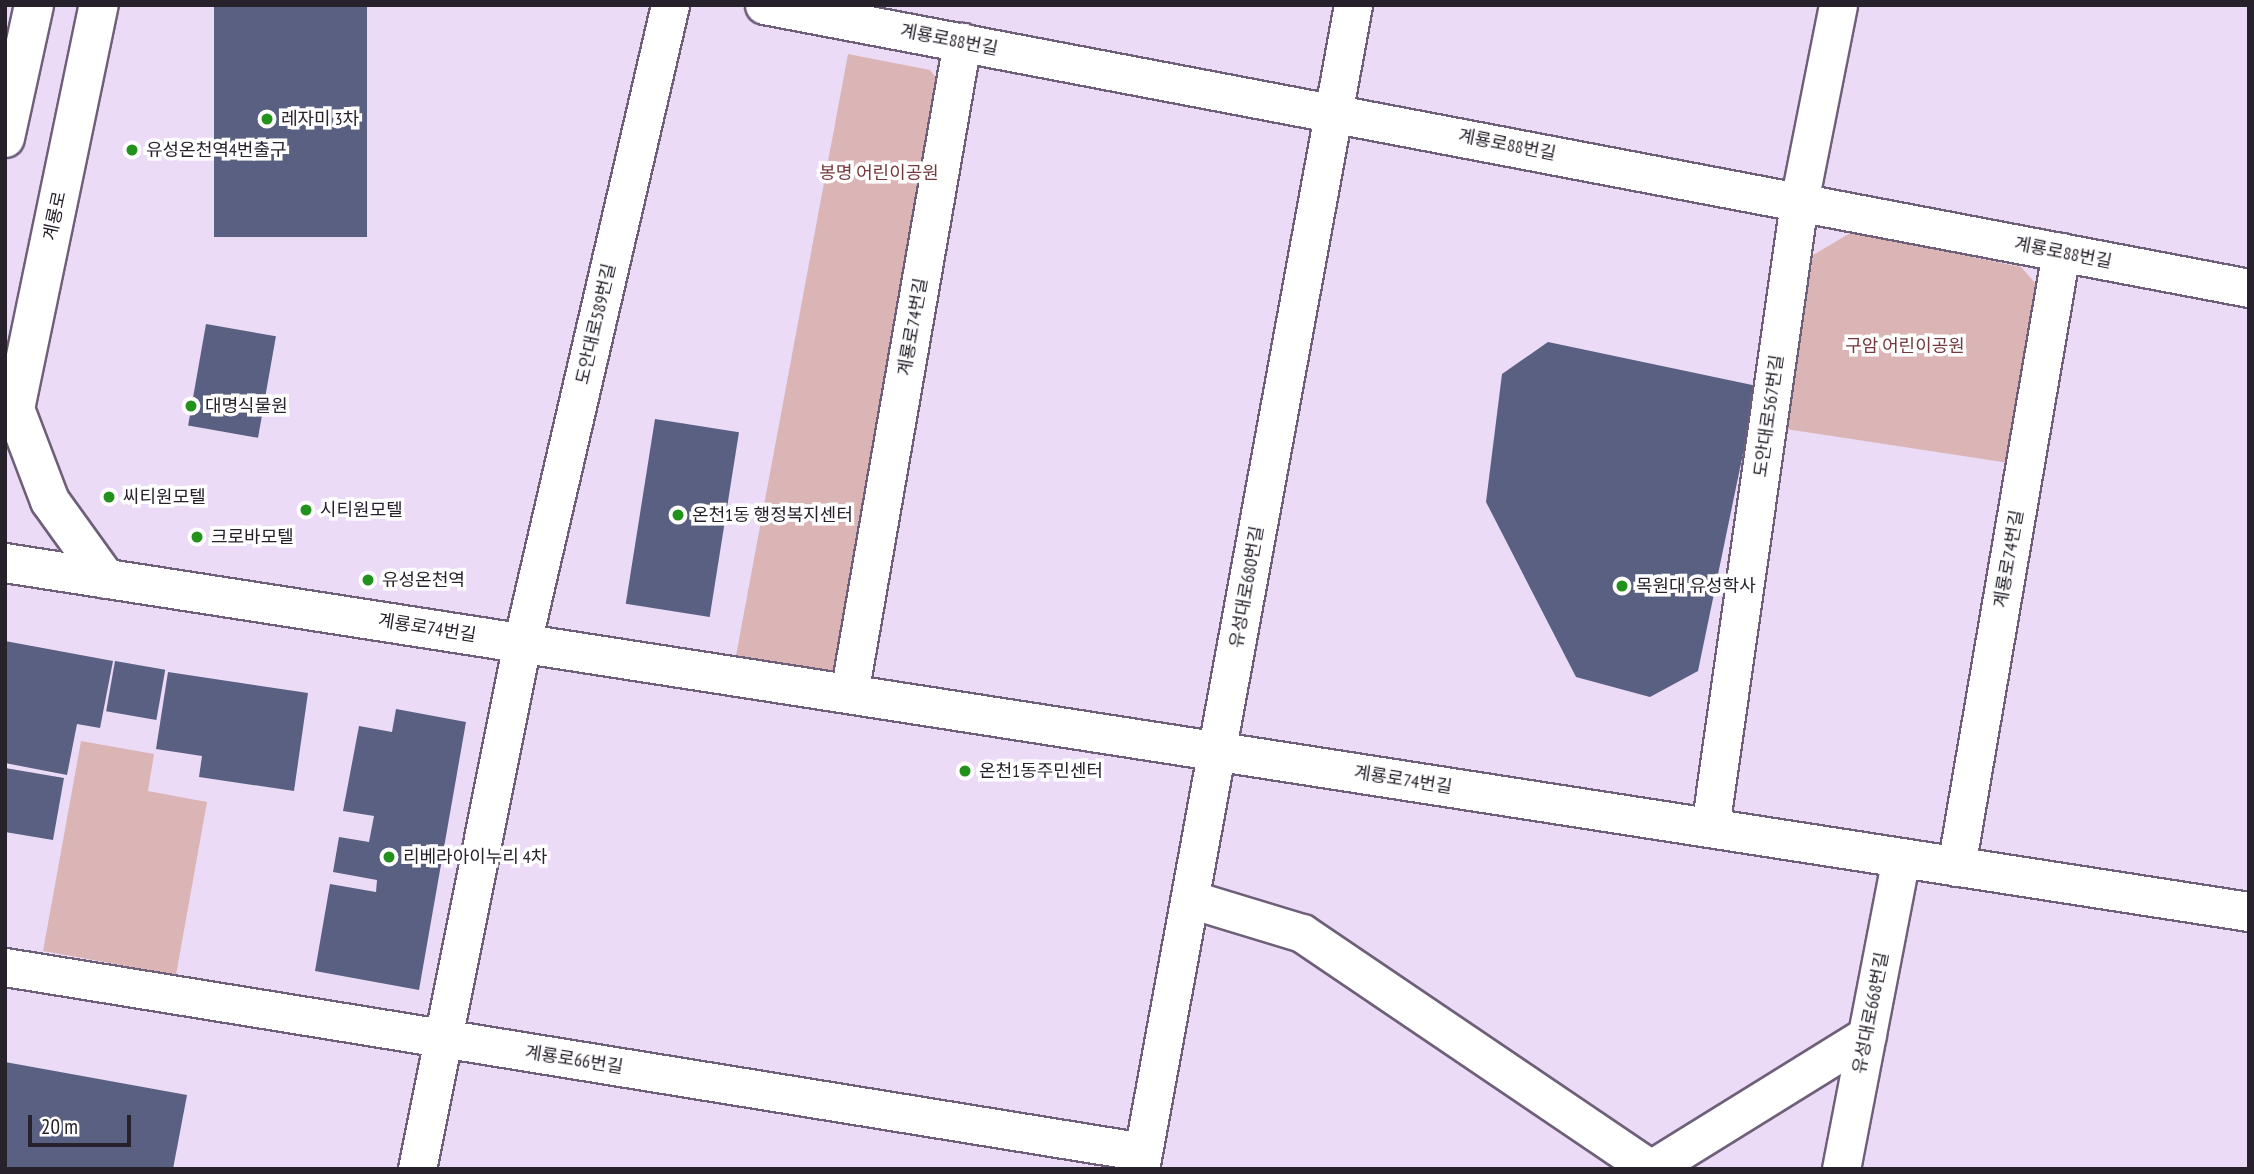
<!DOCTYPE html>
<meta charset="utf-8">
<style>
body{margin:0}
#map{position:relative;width:2254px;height:1174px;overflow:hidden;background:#ebdbf7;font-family:"PT Sans Narrow","Noto Sans KR",sans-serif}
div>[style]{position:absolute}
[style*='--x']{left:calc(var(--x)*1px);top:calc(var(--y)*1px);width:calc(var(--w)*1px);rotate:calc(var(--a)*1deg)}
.green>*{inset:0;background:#dbb5b5}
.building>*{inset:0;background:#5a6081;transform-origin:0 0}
.roads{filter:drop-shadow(2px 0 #6e6079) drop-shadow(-2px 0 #6e6079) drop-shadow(0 2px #6e6079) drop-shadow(0 -2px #6e6079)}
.minor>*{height:37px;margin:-18.5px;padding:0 18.5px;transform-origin:18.5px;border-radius:18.5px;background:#fff}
.tertiary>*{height:38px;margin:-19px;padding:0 19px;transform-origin:19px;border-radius:19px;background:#fff}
.primary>*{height:38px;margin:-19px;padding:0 19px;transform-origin:19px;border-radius:19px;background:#fff}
.dots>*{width:19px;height:19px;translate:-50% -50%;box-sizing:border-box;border:4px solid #fff;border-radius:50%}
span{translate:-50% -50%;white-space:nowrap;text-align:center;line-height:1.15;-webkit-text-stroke:7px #fff;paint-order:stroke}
.street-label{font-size:18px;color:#27212c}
.poi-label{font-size:18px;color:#27212c}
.left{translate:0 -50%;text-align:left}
.park-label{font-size:18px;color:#75393d}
.frame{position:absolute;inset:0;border:7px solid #27212c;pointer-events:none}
.scale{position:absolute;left:28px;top:1115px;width:103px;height:32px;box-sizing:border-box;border:4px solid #27212c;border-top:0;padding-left:9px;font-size:21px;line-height:24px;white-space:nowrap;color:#27212c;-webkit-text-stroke:5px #fff;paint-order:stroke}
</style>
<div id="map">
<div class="green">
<div style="clip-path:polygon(848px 54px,930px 70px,948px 92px,838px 680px,735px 661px)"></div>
<div style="clip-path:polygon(1852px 232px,2021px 267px,2036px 284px,2009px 463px,1786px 429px,1813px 255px)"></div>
<div style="clip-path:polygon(81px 741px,154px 754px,148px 791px,207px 802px,176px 975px,43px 951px)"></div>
</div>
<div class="building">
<div style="left:214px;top:5px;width:153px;height:232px"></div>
<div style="left:206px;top:324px;width:71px;height:103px;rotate:10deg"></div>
<div style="clip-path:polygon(1548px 342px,1757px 386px,1698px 671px,1650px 697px,1576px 677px,1486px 502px,1502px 374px)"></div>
<div style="left:655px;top:419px;width:85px;height:187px;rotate:9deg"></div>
<div style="clip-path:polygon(5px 641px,113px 661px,100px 728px,77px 724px,67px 775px,5px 763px)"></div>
<div style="left:115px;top:661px;width:51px;height:51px;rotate:10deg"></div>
<div style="clip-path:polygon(168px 672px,308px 693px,294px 791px,199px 777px,202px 756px,156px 749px)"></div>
<div style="clip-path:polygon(396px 709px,466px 722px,419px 990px,315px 971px,330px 884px,376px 892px,377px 880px,333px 872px,339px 837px,369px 842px,374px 816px,343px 811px,359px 726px,392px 732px)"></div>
<div style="clip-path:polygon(5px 768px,64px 778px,53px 840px,5px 832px)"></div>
<div style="clip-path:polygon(5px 1062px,187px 1095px,173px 1169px,5px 1169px)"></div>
</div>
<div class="roads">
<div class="minor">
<div style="--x:764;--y:5;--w:1512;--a:10.79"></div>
<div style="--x:849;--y:694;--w:662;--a:-80.17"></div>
<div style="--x:1710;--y:828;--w:632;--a:-81.91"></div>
<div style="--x:1799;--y:202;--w:201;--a:-78.8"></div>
<div style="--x:1956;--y:867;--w:624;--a:-80.31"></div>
<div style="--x:1190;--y:899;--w:117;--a:16.9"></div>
<div style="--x:1302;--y:933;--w:420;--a:34.1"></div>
<div style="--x:5;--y:967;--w:1153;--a:9.23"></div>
<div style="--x:417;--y:1169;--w:536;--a:-78.71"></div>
<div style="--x:522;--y:643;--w:655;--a:-76.94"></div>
<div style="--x:1140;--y:1169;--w:1183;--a:-79.63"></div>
<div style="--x:1651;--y:1169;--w:254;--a:-31.8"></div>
<div style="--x:1841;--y:1169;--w:317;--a:-79.1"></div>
</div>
<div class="tertiary">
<div style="--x:5;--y:563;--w:2271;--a:8.84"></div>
</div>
<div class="primary">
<div style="--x:5;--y:138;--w:136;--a:-77.7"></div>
<div style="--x:15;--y:409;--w:98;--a:69.2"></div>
<div style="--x:50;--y:501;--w:96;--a:54.3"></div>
<div style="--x:5;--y:423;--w:17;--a:-54"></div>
<div style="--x:15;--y:409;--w:413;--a:-78.3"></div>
</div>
</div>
<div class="dots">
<div style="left:267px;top:119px;background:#23921c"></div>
<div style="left:132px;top:150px;background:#23921c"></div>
<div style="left:191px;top:406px;background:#23921c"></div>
<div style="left:109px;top:497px;background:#23921c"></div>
<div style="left:306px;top:510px;background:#23921c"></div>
<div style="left:678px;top:515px;background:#23921c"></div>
<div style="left:197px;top:537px;background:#23921c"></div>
<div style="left:368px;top:580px;background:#23921c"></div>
<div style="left:1622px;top:586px;background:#23921c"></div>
<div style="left:965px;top:771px;background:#23921c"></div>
<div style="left:389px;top:857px;background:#23921c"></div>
</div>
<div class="street-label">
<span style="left:949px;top:40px;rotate:11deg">계룡로88번길</span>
<span style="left:1507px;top:145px;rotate:11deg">계룡로88번길</span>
<span style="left:55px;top:216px;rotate:-78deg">계룡로</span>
<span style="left:2063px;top:253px;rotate:11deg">계룡로88번길</span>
<span style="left:596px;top:324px;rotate:-77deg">도안대로589번길</span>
<span style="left:913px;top:327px;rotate:-80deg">계룡로74번길</span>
<span style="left:1769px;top:416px;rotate:-82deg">도안대로567번길</span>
<span style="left:2009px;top:559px;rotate:-80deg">계룡로74번길</span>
<span style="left:1247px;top:587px;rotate:-80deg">유성대로680번길</span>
<span style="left:427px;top:628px;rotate:9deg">계룡로74번길</span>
<span style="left:1403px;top:780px;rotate:9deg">계룡로74번길</span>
<span style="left:1871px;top:1013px;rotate:-79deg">유성대로668번길</span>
<span style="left:574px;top:1060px;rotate:9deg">계룡로66번길</span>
</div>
<div class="poi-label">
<span class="left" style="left:281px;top:119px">레자미 3차</span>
<span class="left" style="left:146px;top:150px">유성온천역4번출구</span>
<span class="left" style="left:205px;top:406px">대명식물원</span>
<span class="left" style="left:123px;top:497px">씨티원모텔</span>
<span class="left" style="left:320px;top:510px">시티원모텔</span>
<span class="left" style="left:692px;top:515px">온천1동 행정복지센터</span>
<span class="left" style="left:211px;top:537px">크로바모텔</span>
<span class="left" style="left:382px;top:580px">유성온천역</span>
<span class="left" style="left:1636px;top:586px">목원대 유성학사</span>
<span class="left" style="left:979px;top:771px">온천1동주민센터</span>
<span class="left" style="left:403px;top:857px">리베라아이누리 4차</span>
</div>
<div class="park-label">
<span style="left:879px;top:173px">봉명 어린이공원</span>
<span style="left:1905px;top:346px">구암 어린이공원</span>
</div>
<div class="frame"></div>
<div class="scale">20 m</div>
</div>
